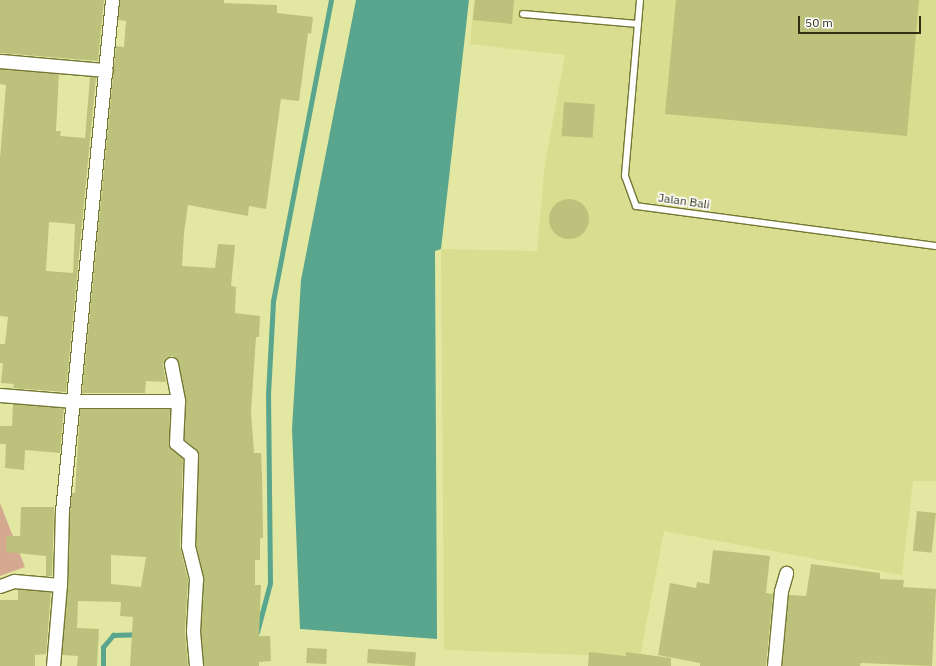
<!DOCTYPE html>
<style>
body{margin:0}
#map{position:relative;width:936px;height:666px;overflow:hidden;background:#e2e8a1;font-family:"IBM Plex Sans",sans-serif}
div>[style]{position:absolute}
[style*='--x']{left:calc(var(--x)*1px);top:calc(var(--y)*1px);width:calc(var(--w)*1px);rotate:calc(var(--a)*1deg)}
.built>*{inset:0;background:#d8dd8f}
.green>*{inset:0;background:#d5a98f}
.water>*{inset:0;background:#5aa58e}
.stream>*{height:5px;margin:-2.5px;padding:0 2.5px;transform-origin:2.5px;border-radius:2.5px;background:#5aa58e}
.building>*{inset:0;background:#bcc27c;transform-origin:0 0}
.round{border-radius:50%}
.roads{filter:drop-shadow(1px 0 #737733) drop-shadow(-1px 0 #737733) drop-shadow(0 1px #737733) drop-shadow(0 -1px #737733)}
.service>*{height:6px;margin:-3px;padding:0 3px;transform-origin:3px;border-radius:3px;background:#fff}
.minor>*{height:13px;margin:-6.5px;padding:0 6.5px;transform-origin:6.5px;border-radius:6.5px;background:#fff}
span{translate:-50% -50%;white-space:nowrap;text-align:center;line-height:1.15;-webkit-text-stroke:3.5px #fff;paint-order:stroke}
.street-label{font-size:12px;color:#2f3014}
.scale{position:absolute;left:798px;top:16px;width:123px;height:18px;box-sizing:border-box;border:2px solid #2f3014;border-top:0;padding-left:5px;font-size:12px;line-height:14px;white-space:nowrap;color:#2f3014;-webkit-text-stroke:3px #fff;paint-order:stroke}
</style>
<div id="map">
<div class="built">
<div style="clip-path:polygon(474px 0,936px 0,936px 481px,913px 481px,902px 575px,664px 531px,640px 657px,444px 650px,441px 249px,537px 251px,545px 163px,565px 55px,470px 44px)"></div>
</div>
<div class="green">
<div style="clip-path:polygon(0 503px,25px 567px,0 576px)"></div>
</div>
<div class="water">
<div style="clip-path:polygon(356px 0,469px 0,441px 249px,435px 251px,437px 639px,300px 629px,292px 429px,301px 280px)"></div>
</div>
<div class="stream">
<div style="--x:257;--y:632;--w:51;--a:-75.1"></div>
<div style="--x:270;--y:583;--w:189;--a:-90.6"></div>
<div style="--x:268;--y:394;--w:93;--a:-86.9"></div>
<div style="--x:273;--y:301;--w:307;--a:-79.1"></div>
<div style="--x:103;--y:666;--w:19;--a:-90"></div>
<div style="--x:103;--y:647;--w:16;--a:-50"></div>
<div style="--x:113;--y:635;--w:24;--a:-2"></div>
</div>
<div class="building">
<div style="clip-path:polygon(0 0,104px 0,98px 61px,0 53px)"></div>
<div style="clip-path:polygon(120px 0,224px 0,224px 3px,277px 5px,277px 13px,313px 17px,311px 34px,308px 33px,299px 101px,281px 99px,266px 209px,249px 206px,248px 216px,188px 205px,184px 233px,182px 266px,215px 268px,218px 244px,235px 245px,231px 286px,236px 287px,235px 313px,260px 316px,259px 337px,256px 337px,251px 412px,254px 453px,261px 453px,262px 475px,263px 538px,260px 538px,260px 560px,255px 560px,255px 585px,261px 585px,259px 636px,270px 636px,271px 661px,259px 662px,259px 666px,204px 666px,201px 631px,204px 579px,196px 545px,199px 455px,196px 449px,184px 439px,186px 400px,177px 359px,173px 356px,166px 358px,163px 365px,166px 382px,146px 381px,145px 393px,82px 393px,116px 46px,124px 47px,126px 21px,118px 20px)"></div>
<div style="clip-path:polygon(475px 0,514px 0,512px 24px,473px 20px)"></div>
<div style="clip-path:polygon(676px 0,919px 0,907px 136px,665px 114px)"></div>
<div style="clip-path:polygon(evenodd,0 69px,59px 74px,56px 131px,61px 131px,60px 136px,85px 138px,90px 77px,96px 77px,66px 392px,13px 388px,14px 384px,1px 383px,3px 363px,0 363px,0 344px,5px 344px,8px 317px,0 316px,0 158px,6px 85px,0 84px,0 69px,49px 222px,75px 224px,73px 273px,46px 271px,49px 222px)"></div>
<div style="left:564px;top:102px;width:31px;height:34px;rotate:4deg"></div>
<div class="round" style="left:549px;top:199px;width:40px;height:40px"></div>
<div style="clip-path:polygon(13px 404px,64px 408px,60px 453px,25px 450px,24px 470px,5px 468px,6px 444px,0 444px,0 426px,12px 426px)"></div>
<div style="clip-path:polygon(evenodd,80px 409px,170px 409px,169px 446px,183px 459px,180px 546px,188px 580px,185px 631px,188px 666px,130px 666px,133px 617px,120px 616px,121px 602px,78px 601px,77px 628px,99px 629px,97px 666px,77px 666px,78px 656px,62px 655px,68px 585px,70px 512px,72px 493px,75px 493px,80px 409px,111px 555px,146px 557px,141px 587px,111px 584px,111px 555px)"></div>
<div style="clip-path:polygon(21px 507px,54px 507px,52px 576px,46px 576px,46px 556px,6px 552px,7px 536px,20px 536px)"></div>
<div style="left:917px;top:511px;width:19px;height:40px;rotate:6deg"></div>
<div style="clip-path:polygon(713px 550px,770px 556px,766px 593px,773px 594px,766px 666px,700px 666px,700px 663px,658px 655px,670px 583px,696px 588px,697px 582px,709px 584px)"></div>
<div style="clip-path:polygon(811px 564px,880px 573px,880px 579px,904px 580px,903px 587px,936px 589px,932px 666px,861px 663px,860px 666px,782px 666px,789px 595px,806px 596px)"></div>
<div style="clip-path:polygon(18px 589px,51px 592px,46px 654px,35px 655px,35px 666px,0 666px,0 600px,18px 600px)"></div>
<div style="left:307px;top:648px;width:20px;height:15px;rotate:3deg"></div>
<div style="left:368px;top:649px;width:48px;height:14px;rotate:4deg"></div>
<div style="clip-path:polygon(589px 652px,626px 656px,626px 652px,671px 658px,671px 666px,588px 666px)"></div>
</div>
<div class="roads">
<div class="service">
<div style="--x:640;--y:0;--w:177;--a:94.9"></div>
<div style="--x:625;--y:176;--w:32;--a:70"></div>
<div style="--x:636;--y:206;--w:303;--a:7.6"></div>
<div style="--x:523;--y:14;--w:115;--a:5"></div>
</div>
<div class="minor">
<div style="--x:0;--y:61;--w:106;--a:4.9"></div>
<div style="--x:171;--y:364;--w:38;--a:79"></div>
<div style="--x:178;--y:401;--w:42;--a:92.7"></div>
<div style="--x:176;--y:443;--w:19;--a:39"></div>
<div style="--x:191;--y:455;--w:91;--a:91.9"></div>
<div style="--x:188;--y:546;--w:34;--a:76"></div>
<div style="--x:196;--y:579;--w:52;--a:93.3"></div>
<div style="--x:193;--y:631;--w:35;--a:85"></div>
<div style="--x:0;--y:395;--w:74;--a:4.6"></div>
<div style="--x:74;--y:401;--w:104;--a:0"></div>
<div style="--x:0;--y:586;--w:15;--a:-20"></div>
<div style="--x:14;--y:581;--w:46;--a:5"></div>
<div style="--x:53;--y:666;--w:81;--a:-85.1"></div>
<div style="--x:60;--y:585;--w:74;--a:-88.5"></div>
<div style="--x:62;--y:511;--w:513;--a:-84.41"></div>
<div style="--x:774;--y:666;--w:75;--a:-84.7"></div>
<div style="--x:781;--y:591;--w:19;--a:-74"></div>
</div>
</div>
<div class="street-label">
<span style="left:684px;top:201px;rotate:8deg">Jalan Bali</span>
</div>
<div class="scale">50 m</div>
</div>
